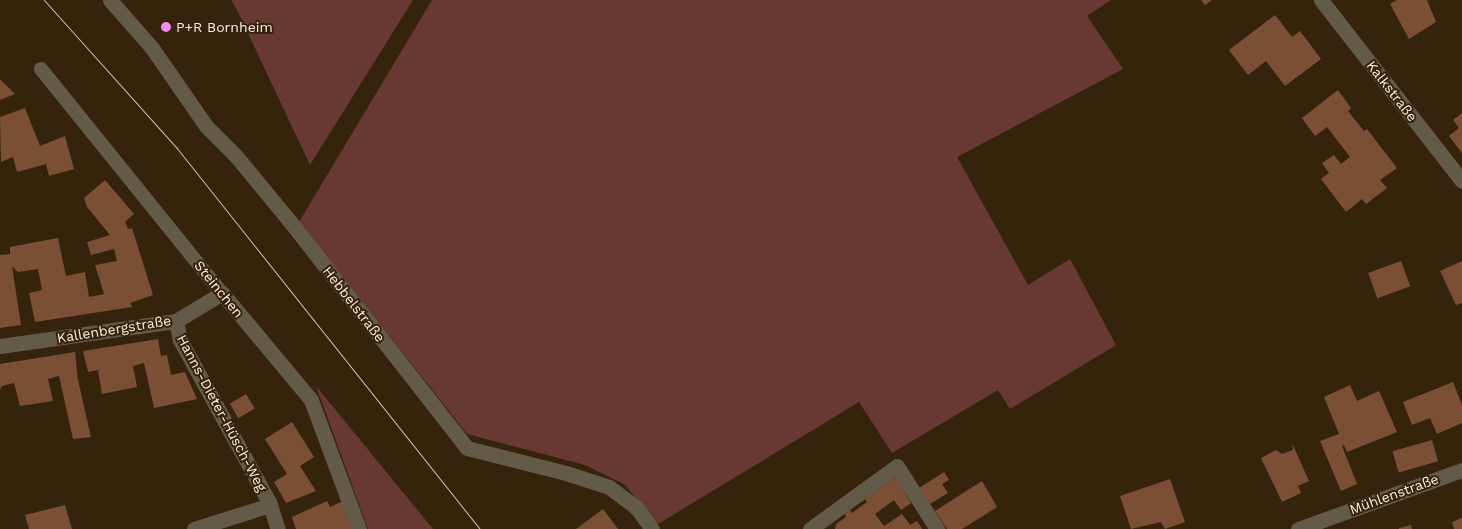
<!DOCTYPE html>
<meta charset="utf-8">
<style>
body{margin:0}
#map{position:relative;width:1462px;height:529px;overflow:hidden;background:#36230b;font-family:"Work Sans",sans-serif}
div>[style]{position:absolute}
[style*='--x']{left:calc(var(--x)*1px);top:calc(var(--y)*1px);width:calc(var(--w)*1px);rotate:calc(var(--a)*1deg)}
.green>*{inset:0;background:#683932}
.building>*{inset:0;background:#7b4f36;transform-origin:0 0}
.lane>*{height:14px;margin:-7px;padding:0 7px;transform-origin:7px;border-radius:7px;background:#625b48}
.street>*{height:15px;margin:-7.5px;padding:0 7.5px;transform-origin:7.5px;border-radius:7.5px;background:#625b48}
.tram>*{height:1px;margin:-0.5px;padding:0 0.5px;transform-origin:0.5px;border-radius:0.5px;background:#d3c5b5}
.dots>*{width:14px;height:14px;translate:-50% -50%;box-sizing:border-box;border:2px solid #36230b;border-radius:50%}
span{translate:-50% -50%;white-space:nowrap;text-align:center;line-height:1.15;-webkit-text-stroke:4px #36230b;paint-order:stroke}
.poi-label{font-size:14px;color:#fbeee0}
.left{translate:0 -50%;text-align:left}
.street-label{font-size:14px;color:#fbeee0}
</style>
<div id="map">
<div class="green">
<div style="clip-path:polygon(231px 0,413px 0,310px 165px,237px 10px)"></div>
<div style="clip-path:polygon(432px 0,1111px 0,1087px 16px,1123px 69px,957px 157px,1028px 285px,1070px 259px,1116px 345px,1010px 409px,998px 390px,892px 453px,859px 402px,658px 524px,624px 484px,585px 465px,467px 434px,299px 222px)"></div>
<div style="clip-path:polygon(316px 386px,433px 529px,368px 529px)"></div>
</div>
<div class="building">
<div style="clip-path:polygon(1201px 0,1212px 0,1205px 5px)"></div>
<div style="clip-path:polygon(1397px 0,1427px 0,1436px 22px,1409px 39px,1390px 4px)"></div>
<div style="clip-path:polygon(1275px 15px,1292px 37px,1300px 31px,1321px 59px,1285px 86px,1266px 61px,1248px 75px,1229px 50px)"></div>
<div style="clip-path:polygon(0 79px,15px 94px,0 100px)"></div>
<div style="clip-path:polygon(1338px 90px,1351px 108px,1348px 111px,1364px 131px,1367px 129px,1397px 168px,1380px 180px,1387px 188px,1366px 204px,1362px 199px,1346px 212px,1321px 179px,1329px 173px,1322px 163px,1334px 155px,1341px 164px,1350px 157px,1327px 127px,1315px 136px,1302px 118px)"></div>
<div style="clip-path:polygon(25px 108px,40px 146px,65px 136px,74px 169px,49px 176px,46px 164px,17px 172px,13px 157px,1px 162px,0 117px)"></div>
<div style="clip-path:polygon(1462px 113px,1462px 153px,1449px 136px,1459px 128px,1453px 120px)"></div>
<div style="clip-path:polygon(105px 180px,134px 214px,125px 222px,128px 229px,132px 228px,153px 295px,130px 303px,132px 307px,35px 322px,29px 293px,42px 290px,38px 269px,18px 272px,12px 266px,21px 325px,0 328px,0 255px,10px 254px,10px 247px,58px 238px,66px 276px,85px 272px,89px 297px,104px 294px,95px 265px,117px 261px,114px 249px,91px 255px,87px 242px,110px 235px,87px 207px,84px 198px)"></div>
<div style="left:1401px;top:261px;width:27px;height:35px;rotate:70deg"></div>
<div style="clip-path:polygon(1462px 261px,1462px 303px,1456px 305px,1440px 271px)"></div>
<div style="clip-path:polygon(158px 339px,161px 356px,167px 355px,171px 375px,185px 372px,197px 399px,154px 408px,144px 363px,133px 366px,137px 387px,102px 394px,98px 370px,88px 372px,83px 351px)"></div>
<div style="clip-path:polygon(75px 352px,78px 380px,91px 437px,73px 439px,59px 376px,48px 379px,53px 401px,20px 406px,14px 383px,2px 386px,0 390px,0 364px)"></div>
<div style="clip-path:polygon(1453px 382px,1462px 405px,1462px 423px,1437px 434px,1430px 418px,1412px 425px,1403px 402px)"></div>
<div style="clip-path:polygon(1350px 385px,1357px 401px,1379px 391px,1397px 432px,1347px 452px,1344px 445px,1342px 446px,1357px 484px,1341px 491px,1320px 441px,1339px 434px,1324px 397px)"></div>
<div style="left:246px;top:394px;width:17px;height:19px;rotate:59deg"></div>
<div style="clip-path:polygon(292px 422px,314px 457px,300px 466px,316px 491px,286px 503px,274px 482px,287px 474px,265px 439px)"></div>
<div style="left:1432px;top:440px;width:22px;height:41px;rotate:74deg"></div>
<div style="clip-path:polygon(1292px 443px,1309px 481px,1298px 486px,1301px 493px,1282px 502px,1261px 458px,1276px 450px,1282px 454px,1293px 450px)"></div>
<div style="clip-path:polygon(944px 472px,949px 480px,942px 484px,948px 493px,930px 504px,919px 488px)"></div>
<div style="clip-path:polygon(896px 477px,911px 503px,901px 510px,894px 500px,875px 514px,884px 526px,902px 514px,910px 525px,917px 521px,922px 529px,835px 529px,836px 524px,846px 517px,845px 514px,850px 510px,852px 513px,867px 502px,865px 499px)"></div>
<div style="clip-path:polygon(1170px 479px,1185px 522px,1165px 529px,1161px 522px,1131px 529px,1120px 496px)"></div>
<div style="clip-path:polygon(982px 481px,997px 507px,962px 529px,947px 529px,935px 511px)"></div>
<div style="clip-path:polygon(327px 501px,330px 507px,343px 501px,354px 529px,296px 529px,292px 517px)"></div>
<div style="clip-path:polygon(65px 505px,72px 529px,29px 529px,25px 515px)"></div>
<div style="clip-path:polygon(603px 509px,618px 529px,576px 529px)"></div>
<div style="clip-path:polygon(1462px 518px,1462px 529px,1454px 529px,1452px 522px)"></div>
<div style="clip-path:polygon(1411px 525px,1412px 529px,1399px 529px,1399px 528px)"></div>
</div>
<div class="lane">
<div style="--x:41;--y:69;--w:288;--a:51.1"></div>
</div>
<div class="street">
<div style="--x:110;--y:0;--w:64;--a:48.8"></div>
<div style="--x:152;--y:48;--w:95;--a:55.3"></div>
<div style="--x:206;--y:126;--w:42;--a:45"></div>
<div style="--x:236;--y:156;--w:88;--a:50.5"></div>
<div style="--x:292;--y:224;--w:284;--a:52"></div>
<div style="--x:467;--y:448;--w:102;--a:14.2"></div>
<div style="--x:566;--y:473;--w:45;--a:18"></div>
<div style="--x:609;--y:487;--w:34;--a:37"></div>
<div style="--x:636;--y:507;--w:27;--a:54"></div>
<div style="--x:1321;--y:0;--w:229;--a:52.1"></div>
<div style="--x:176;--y:321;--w:19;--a:78"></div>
<div style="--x:180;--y:340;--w:185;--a:61.2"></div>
<div style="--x:269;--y:502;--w:28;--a:72"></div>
<div style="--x:0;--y:346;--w:178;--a:-8.1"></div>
<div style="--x:176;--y:321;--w:54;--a:-31.3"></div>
<div style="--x:222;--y:293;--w:139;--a:50.2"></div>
<div style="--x:311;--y:400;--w:138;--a:69.6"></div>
<div style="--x:194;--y:529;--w:80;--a:-17.5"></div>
<div style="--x:810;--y:529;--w:107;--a:-35.9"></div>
<div style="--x:897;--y:466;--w:75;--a:57.6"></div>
<div style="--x:1298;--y:529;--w:174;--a:-19.8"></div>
</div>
<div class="tram">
<div style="--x:44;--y:0;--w:198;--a:48.1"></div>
<div style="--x:176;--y:147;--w:488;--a:51.5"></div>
</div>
<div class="dots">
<div style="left:166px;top:27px;background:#f38af1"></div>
</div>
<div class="poi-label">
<span class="left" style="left:176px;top:27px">P+R Bornheim</span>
</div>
<div class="street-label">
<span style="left:1392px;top:91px;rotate:52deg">Kalkstraße</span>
<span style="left:219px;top:289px;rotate:51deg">Steinchen</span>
<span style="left:354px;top:304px;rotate:52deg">Hebbelstraße</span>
<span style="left:114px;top:329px;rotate:-9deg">Kallenbergstraße</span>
<span style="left:222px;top:413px;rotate:62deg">Hanns-Dieter-Hüsch-Weg</span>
<span style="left:1394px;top:494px;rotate:-20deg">Mühlenstraße</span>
</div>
</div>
